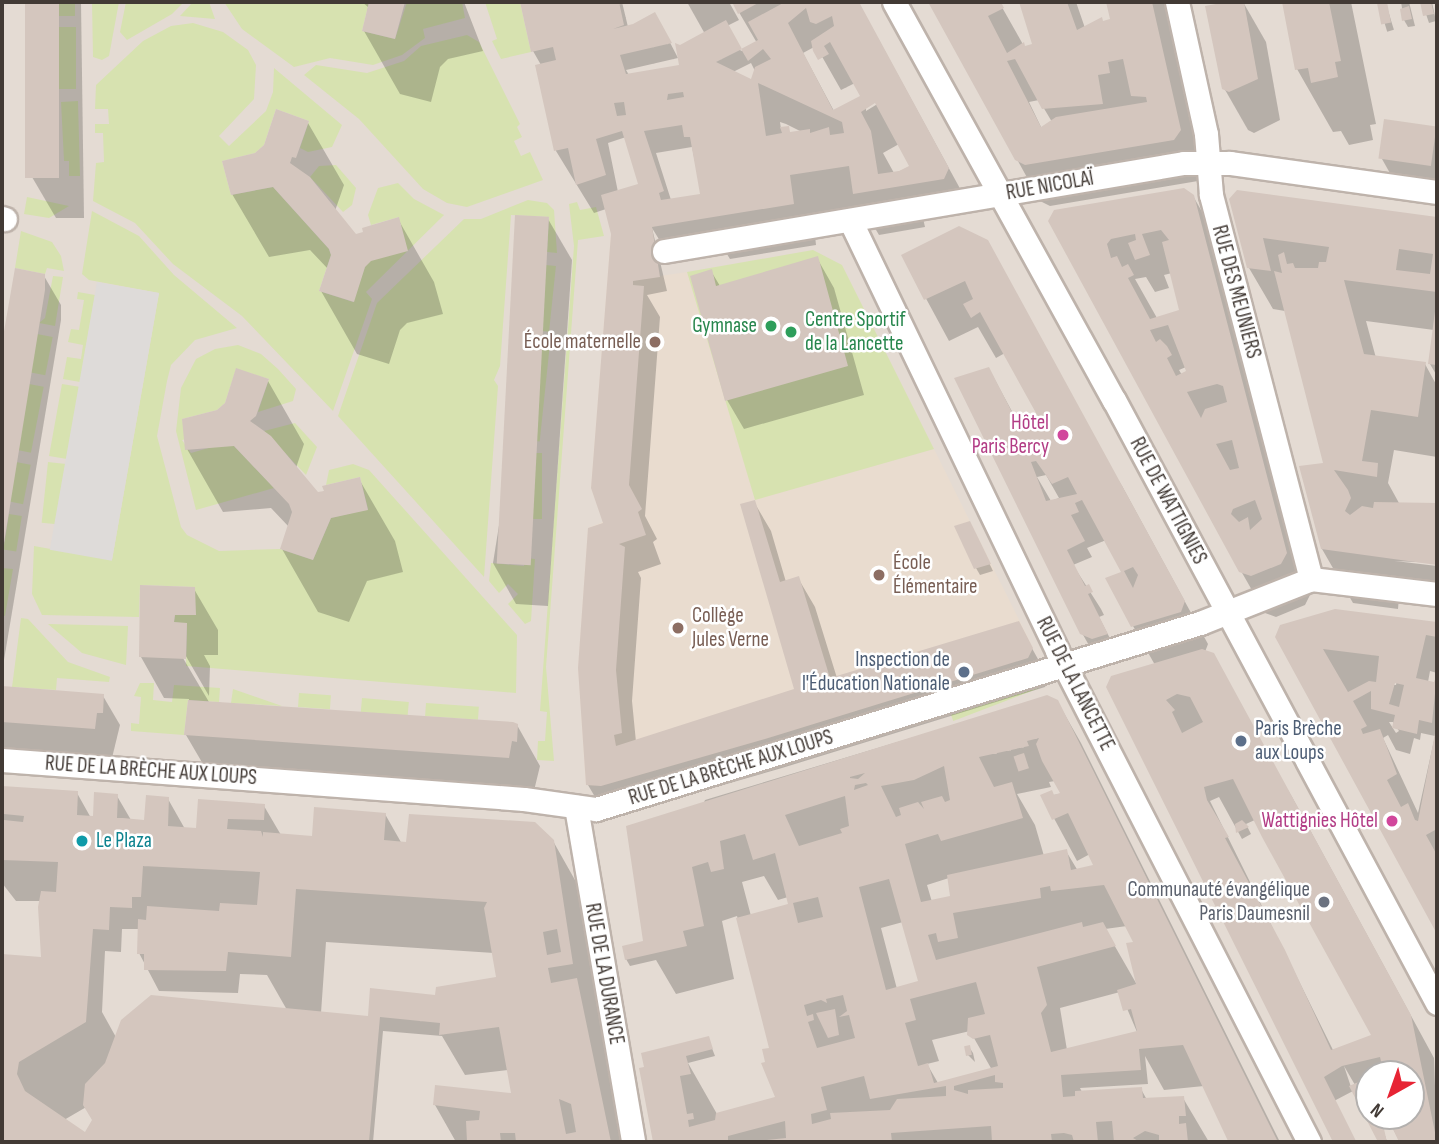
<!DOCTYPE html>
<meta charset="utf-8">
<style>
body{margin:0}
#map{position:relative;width:1439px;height:1144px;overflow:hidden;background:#f0eae4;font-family:"Sofia Sans Condensed",sans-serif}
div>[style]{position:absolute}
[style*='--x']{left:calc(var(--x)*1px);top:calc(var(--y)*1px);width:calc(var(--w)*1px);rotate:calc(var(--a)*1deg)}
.residential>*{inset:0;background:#e4dbd3}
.education>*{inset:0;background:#e9dccf}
.green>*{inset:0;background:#d7e2b0;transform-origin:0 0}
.parking>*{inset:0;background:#dedbd9;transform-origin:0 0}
.shadow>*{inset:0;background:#0003;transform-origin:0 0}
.building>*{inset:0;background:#d4c6be;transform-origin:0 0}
.roads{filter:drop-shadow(2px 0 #beb3ab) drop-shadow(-2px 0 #beb3ab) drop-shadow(0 2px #beb3ab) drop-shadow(0 -2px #beb3ab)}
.street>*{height:23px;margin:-11.5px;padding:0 11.5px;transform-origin:11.5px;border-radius:11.5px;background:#fff}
.dots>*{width:19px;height:19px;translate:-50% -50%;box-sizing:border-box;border:4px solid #fff;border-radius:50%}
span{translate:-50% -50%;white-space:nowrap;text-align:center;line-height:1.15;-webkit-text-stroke:5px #fff;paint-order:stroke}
.street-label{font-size:21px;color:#423a35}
.leisure-label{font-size:21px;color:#27864d}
.left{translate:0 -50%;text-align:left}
.right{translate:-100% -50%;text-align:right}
.education-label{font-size:21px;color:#785e54}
.hotel-label{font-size:21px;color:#b23c85}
.service-label{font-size:21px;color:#4e5e75}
.culture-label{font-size:21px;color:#0d838f}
.worship-label{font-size:21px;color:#5b616d}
.frame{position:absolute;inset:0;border:4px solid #423a35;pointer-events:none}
.north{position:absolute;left:1355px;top:1060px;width:70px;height:70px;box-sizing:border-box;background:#fff;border:2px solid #b3b0ae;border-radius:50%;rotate:220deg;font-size:19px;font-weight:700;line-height:28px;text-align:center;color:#423a35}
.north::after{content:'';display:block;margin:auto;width:24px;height:32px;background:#e72434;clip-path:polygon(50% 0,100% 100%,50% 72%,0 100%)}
</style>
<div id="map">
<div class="residential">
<div style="clip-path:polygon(evenodd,2px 2px,1437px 2px,1437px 1142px,2px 1142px,2px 2px,1369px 1074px,1411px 1074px,1411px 1116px,1369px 1116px,1369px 1074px)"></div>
</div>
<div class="education">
<div style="clip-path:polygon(652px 227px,660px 276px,687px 272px,690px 276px,755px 499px,934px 449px,1033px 648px,1028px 658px,765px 739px,601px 786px,586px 785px,578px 668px,588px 528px,603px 522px,591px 488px,611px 234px)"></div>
</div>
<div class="green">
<div style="left:59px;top:2px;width:16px;height:14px"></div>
<div style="clip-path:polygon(92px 2px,119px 2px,109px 56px,102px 60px,93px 57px)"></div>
<div style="clip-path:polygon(126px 2px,184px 2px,172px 14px,127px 40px,120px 32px)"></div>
<div style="clip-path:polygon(193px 2px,209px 2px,215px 19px,180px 16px)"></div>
<div style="clip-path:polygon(224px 2px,369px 2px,362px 31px,395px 39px,407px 2px,462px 2px,465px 18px,423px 29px,425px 38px,402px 55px,373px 65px,330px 58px,294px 67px,242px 29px)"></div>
<div style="clip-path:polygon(485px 2px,520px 2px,531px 52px,501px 59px,492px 41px,497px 39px)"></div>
<div style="clip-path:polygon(193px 23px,223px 32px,248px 50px,256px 65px,254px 99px,219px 136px,229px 146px,266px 111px,273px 92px,274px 68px,342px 125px,332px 147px,308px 152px,300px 148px,309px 121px,276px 109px,264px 145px,255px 153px,222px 161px,231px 195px,273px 187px,329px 249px,331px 255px,319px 291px,353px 302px,365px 267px,399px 217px,371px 225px,368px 215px,378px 188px,398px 183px,414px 199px,444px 215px,366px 292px,372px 299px,333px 411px,242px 316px,173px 264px,135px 223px,93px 201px,96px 163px,104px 162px,103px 133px,95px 133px,95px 124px,109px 124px,108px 109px,95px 109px,96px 85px,143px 41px,171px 26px)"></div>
<div style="left:59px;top:27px;width:17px;height:62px"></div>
<div style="clip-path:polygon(467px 35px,479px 42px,520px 124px,517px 127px,522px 137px,514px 141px,521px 156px,530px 152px,543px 180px,467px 207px,447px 203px,423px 189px,359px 119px,304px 75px,316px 65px,367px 73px,404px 61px,421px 46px)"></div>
<div style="clip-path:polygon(78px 101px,80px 176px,69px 176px,69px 161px,64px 161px,61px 102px)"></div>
<div style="clip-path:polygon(336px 165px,356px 188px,352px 205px,343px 212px,310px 177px,319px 166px)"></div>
<div style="clip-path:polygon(27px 197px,69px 206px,49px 218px,24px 214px)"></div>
<div style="clip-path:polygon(528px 200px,547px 203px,554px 210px,557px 253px,547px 252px,549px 217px,511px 215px,500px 366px,494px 380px,498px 386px,484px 577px,338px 416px,377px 303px,464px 219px,481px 219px)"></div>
<div style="clip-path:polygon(577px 202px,580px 210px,596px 207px,604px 236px,578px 240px,546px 667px,554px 761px,537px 760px,538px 741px,545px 741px,547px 712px,540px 711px,574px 246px,569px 204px)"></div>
<div style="clip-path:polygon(92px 211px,139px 236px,174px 275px,237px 328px,195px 340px,171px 365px,167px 381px,157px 436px,181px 527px,187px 535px,219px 551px,280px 549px,313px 560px,331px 518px,368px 509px,360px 477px,326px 485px,329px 470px,353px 464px,369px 470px,517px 635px,516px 693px,186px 666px,187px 624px,174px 622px,175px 615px,195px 587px,140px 585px,139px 617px,42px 615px,32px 594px,34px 546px,112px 560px,159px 293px,89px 280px,82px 274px)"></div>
<div style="clip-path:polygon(21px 231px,52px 242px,61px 256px,64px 271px,47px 268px,45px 274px,15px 268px)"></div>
<div style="clip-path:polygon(813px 250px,842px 265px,934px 449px,755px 500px,687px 272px)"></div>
<div style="left:546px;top:265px;width:10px;height:66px;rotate:6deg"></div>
<div style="clip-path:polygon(53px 276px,63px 277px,55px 326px,39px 323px,45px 318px)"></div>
<div style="clip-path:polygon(78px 292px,95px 295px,80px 382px,63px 379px,67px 357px,81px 359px,83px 345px,68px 342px,71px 329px,79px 330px,84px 300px,77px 299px)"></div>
<div style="left:37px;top:334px;width:16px;height:39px;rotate:11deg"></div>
<div style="left:540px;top:343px;width:10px;height:98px;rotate:6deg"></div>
<div style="clip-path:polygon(238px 345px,261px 354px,278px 369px,296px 389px,293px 401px,258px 412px,269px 379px,236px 369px,225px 403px,217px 410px,182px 419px,187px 439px,182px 440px,191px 453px,226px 443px,234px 446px,274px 488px,196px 510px,176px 431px,181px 388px,196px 359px,215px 349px)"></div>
<div style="left:29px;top:384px;width:15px;height:67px;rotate:11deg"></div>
<div style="clip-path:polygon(62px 384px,99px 390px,78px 394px,67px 459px,49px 456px)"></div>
<div style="clip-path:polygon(295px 423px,317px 447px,306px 475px,264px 431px)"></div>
<div style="left:533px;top:453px;width:9px;height:66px"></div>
<div style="left:16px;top:462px;width:15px;height:40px;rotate:11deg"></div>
<div style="left:48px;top:462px;width:18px;height:61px;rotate:6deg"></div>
<div style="left:9px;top:514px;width:13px;height:36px;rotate:9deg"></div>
<div style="clip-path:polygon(525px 558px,535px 559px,531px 621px,525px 624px,508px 604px,518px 594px,508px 584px,499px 593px,489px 581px,491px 563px,524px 566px)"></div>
<div style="clip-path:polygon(2px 568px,13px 569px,5px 616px,2px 615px)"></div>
<div style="clip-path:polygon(21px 618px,28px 619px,68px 662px,110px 677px,109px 682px,57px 678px,56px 690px,12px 687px)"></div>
<div style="clip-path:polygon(48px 624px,128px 626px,126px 665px,82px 653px)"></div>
<div style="left:1035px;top:680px;width:9px;height:91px;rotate:69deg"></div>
<div style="clip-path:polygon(140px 683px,154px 683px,153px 700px,172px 702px,174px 685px,220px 688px,219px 702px,188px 700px,184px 735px,131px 731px,131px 723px,139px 724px,141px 697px,134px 696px)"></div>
<div style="clip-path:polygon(233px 689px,282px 706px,231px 703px)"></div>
<div style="left:299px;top:693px;width:32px;height:14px;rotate:4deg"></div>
<div style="left:362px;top:698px;width:47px;height:14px;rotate:5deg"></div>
<div style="left:426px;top:703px;width:53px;height:13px;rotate:4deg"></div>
<div style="left:936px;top:710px;width:8px;height:96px;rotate:76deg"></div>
</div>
<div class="parking">
<div style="left:97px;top:282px;width:63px;height:272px;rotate:10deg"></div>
</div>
<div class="shadow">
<div style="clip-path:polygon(27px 2px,81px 2px,84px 218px,56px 218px,32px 177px)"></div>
<div style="clip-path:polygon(362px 2px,464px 2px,483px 51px,448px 59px,440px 67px,431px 102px,400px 94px,364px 31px,368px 7px)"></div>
<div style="clip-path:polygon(evenodd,521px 2px,622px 2px,628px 27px,663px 29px,678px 58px,626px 70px,629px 75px,682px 73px,681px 47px,705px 34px,687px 2px,729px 2px,739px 20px,727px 26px,741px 51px,757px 43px,733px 2px,858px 2px,963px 194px,922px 214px,925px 227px,879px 235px,863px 208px,813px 216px,816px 245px,730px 259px,719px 241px,665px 249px,652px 228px,667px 291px,647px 295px,660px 317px,645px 516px,657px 539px,653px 542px,661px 564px,638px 572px,641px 578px,632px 701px,636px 742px,796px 690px,754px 502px,771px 531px,786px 582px,798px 578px,815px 607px,837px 678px,1018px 623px,1049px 679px,1045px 687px,782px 768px,619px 815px,605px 814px,588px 785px,606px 524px,612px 234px,606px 209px,594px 213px,556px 151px,537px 66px,541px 65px,533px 51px,521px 2px,816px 46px,841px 90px,855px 83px,862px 97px,834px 111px,803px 53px,816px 46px,521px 2px,751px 63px,755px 71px,752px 81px,733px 72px,751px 63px,521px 2px,882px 97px,884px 100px,866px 111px,866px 107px,882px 97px,521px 2px,780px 122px,786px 124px,802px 132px,791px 134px,781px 129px,780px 122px,521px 2px,626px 137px,642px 193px,618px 192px,608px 143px,626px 137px,521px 2px,899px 144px,912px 167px,894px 173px,883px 153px,899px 144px,521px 2px,692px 147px,702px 196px,671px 200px,656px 153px,692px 147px)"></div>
<div style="clip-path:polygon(evenodd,930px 2px,999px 2px,1025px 48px,1035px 45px,1021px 2px,1076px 2px,1085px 28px,1113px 20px,1108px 2px,1165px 2px,1204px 172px,1198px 181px,1050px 206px,1040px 201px,930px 2px,1039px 100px,1052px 122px,1042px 129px,1029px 102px,1039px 100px)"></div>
<div style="clip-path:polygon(1243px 2px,1266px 42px,1280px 120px,1254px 133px,1248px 130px,1224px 88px,1207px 8px)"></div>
<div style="clip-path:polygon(1284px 2px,1351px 2px,1376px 124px,1370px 125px,1373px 140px,1349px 145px,1341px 131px,1333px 132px,1297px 69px)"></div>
<div style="clip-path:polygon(1401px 2px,1409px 2px,1415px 26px,1408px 27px,1404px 20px)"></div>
<div style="clip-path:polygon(1422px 2px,1432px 2px,1436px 21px,1429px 23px)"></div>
<div style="left:1386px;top:4px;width:27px;height:7px;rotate:73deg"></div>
<div style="clip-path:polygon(1386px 121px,1437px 128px,1437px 204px,1405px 200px,1382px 159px)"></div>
<div style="clip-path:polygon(308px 123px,344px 185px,335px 211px,356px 236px,398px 219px,434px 282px,443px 314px,407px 323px,400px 330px,389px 364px,357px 354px,321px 291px,328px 269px,310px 250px,269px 257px,232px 194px,256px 154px)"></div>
<div style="clip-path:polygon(1238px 192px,1437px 218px,1437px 376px,1430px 364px,1434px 330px,1366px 321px,1376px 358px,1425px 364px,1437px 386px,1437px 457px,1394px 450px,1388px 483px,1399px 503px,1437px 505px,1437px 563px,1395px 561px,1437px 566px,1437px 602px,1399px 597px,1398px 609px,1353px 603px,1322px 549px,1325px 464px,1285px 311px,1273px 309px,1249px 268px)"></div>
<div style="clip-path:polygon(evenodd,1193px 196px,1217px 238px,1310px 595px,1305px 605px,1276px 617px,1265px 613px,1241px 571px,1050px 221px,1193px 196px,1172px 273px,1181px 311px,1157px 318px,1135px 279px,1146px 277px,1155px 292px,1169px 288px,1164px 275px,1172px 273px,1193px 196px,1186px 367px,1188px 372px,1182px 375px,1179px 370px,1186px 367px)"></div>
<div style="clip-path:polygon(548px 219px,572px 260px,548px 606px,516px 604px,493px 563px)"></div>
<div style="clip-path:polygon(evenodd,959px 228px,1122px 486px,1208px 644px,1205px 652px,1292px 797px,1434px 1058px,1437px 1142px,1400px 1142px,1392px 1127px,1389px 1116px,1411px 1116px,1411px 1074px,1369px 1074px,1369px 1116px,1379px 1116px,1387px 1142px,1380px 1142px,1353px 1091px,1334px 1101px,1355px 1142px,1335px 1142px,1108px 687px,1155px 665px,1133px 626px,1124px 572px,1106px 540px,1087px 548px,1092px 557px,1073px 565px,1101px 609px,1104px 615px,1099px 617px,1119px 656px,1095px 656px,1082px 633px,989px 369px,1022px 430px,1044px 423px,1005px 353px,996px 358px,978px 327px,949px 341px,903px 256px,959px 228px,1046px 475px,1059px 498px,1051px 501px,1037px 477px,1046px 475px,959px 228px,1219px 797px,1242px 839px,1251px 834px,1246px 824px,1257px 819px,1373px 1036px,1333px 1050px,1210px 801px,1219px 797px,959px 228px,1344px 1066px,1355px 1085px,1351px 1087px,1344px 1066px)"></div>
<div style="clip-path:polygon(817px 258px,834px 288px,864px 395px,744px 429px,727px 400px,711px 271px,720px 286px)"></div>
<div style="clip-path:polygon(16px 270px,44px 276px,61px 305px,61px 320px,2px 672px,2px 353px)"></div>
<div style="clip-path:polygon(268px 381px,304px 444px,296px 468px,317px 494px,359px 479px,395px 541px,403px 572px,367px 581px,349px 622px,318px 612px,282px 549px,289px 527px,271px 508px,223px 512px,187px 449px,217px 411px)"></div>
<div style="clip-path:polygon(973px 530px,993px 571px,980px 575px,976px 568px)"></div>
<div style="clip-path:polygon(194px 589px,218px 630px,218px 655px,204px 655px,210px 666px,209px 696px,183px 651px,180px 653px,209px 702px,517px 725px,540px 766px,532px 799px,210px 776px,186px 735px,189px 699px,164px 698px,141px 657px)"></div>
<div style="clip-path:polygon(evenodd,1336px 611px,1437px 624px,1437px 673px,1430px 671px,1428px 682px,1436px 684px,1437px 676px,1437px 931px,1277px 637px,1336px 611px,1403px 655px,1396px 685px,1392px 685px,1403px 655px,1336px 611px,1389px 722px,1393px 722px,1399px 731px,1396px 733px,1389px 722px,1336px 611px,1421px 733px,1435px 736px,1418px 813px,1383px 738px,1388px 735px,1396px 750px,1410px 754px,1414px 738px,1420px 740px,1421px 733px)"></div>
<div style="clip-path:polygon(2px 689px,103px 696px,120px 725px,112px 758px,2px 750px)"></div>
<div style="clip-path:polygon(evenodd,1047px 697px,1057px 701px,1081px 743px,1280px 1142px,1230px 1142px,1204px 1086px,1164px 1090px,1145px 1056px,1148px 1084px,1080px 1088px,1082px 1092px,1141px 1089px,1147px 1100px,1183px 1098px,1209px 1142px,654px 1142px,641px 1069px,708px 1038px,715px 1056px,688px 1063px,717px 1114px,777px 1098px,767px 1063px,771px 1049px,737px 916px,722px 921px,734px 979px,676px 994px,656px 960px,630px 966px,626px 959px,645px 942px,705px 800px,1047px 697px,1055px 781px,1062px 794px,1042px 796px,1077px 861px,1090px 854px,1096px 867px,1078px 871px,1066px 851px,1044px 856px,1035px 825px,1017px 794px,1051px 787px,1049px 782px,1055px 781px,1047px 697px,764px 876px,778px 900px,788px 897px,790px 905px,751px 916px,742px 882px,764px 876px,1047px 697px,949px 878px,953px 897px,932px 902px,927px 885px,949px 878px,1047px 697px,903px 922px,920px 982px,897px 989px,881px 928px,903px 922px,1047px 697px,1127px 926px,1135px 943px,1136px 983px,1105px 929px,1127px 926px,1047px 697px,1120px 992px,1137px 1032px,1067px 1050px,1060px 1008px,1120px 992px,1047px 697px,970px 1031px,992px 1070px,938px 1083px,927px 1064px,939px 1061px,932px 1040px,970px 1031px)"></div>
<div style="clip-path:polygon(evenodd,2px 787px,77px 793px,91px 818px,117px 796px,131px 820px,146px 821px,168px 799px,185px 829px,198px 829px,264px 806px,281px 835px,313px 838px,385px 814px,402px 844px,553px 841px,584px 896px,602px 1018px,599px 1018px,624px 1142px,456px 1142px,435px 1105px,513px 1095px,508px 1070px,465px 1075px,442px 1036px,383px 1031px,373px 1142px,2px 1142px,2px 951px,5px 956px,43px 959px,43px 901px,16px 901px,2px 883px,2px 787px,122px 929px,140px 929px,139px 953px,159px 991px,238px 993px,240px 974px,267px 975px,287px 1010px,117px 1039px,102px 1012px,105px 951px,121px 952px,122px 929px,2px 787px,326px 942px,494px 953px,499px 978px,369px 1018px,321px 1013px,326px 942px,2px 787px,105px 1098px,85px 1134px,64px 1120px,88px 1106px,105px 1098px)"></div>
<div style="clip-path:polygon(969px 1047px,973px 1053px,975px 1062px,968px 1055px)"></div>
</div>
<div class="building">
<div style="left:25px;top:2px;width:34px;height:176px"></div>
<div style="clip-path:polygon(369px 2px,405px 2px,395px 39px,362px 31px)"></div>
<div style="clip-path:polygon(evenodd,520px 2px,619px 2px,624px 25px,613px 29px,633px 24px,655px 12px,672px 43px,620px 55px,626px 74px,679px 65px,675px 43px,680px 45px,726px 20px,742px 49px,716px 62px,751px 79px,755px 67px,771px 59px,763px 49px,748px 61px,741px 49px,758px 40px,748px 22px,785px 2px,859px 2px,949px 168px,944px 179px,853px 194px,849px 166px,790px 175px,794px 204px,652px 227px,660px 277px,633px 281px,633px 285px,644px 286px,629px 485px,642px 509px,638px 512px,646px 535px,619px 544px,625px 547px,616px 670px,622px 733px,614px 735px,616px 746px,794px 689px,740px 504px,755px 500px,780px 582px,799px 576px,830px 678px,1019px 621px,1033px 648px,1028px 658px,765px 739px,601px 786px,586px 785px,578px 668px,588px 528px,603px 523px,591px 488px,611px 234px,601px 195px,638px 184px,622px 131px,596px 139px,606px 175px,576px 185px,568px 148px,554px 151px,535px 65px,556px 60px,553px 47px,531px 52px,520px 2px,806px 8px,810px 22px,816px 24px,832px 16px,834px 26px,811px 41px,813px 51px,818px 60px,829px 54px,824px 46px,830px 42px,860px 96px,833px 110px,788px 23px,806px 8px,520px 2px,758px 83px,842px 122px,844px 133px,830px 135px,829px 127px,810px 133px,810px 129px,790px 132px,789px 126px,780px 127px,782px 133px,766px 136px,758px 83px,520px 2px,683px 92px,684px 97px,667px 100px,668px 94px,683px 92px,520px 2px,624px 102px,626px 115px,617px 116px,614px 103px,624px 102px,520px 2px,875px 103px,909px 166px,899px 171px,878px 174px,871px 131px,861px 112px,875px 103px,520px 2px,682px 125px,684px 137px,690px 137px,700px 194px,661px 200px,659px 193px,664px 191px,644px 131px,682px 125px)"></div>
<div style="clip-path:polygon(732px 2px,760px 2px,738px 14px)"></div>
<div style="clip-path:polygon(evenodd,928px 2px,1001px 2px,1004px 8px,988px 16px,1007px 53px,1024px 42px,1025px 46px,1032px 44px,1019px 2px,1067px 2px,1077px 30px,1102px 17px,1103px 21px,1110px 19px,1106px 2px,1152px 2px,1181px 130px,1174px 140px,1025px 165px,1015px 160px,928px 2px,1015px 59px,1042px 109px,1103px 104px,1098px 75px,1110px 73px,1108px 62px,1123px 59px,1131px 96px,1146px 97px,1147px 102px,1056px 117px,1041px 127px,1007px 61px,1015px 59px)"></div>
<div style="clip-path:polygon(1227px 2px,1244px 2px,1258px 79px,1229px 92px,1222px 89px,1205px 6px)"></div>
<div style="clip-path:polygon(1282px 2px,1329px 2px,1341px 61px,1335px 62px,1338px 77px,1311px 83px,1308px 68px,1295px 70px)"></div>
<div style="left:1387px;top:2px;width:21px;height:10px;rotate:79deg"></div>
<div style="clip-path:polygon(1420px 2px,1431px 2px,1434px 14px,1423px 16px)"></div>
<div style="clip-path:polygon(1409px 6px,1412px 19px,1402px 21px,1400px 9px)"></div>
<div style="clip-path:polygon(276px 109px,309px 121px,296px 158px,292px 157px,290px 163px,310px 177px,356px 234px,363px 232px,362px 228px,399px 217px,408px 251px,371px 261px,365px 267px,354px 302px,319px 291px,331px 255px,329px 249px,273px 187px,231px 195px,222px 161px,255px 153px,264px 145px)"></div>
<div style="left:1384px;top:119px;width:53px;height:40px;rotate:8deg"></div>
<div style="clip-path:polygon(evenodd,1184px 188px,1194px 195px,1287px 553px,1281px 564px,1251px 576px,1239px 572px,1048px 221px,1054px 210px,1184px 188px,1161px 230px,1169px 240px,1162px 242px,1179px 310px,1150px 319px,1128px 278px,1134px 275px,1128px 264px,1122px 267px,1117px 256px,1111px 258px,1107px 244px,1111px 239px,1135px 234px,1136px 240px,1128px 243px,1135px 260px,1150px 255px,1142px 234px,1161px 230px,1184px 188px,1168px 325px,1186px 371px,1176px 376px,1167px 358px,1172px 355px,1167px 346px,1160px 339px,1156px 342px,1150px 330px,1168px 325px,1184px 188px,1217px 384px,1223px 386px,1227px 402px,1205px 409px,1201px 418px,1187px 392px,1217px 384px,1184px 188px,1232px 440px,1239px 468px,1230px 470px,1216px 444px,1232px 440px,1184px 188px,1255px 500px,1262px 519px,1250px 530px,1248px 517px,1239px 522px,1231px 514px,1233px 509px,1255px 500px)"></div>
<div style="clip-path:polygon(evenodd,1237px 190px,1437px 217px,1437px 292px,1344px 280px,1364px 354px,1426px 362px,1418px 417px,1371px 410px,1362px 461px,1378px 463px,1377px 477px,1334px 470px,1348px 490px,1351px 498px,1345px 511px,1350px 515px,1362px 506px,1373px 508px,1374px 502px,1437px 503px,1437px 565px,1321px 549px,1299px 466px,1323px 463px,1274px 271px,1282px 273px,1278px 255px,1284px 252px,1287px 264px,1293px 263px,1295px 268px,1318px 268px,1319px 262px,1326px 262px,1329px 247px,1263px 238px,1271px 271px,1247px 268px,1229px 199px,1237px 190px,1399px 249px,1433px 254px,1430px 274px,1396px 270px,1399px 249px)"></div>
<div style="left:515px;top:215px;width:34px;height:349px;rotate:3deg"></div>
<div style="clip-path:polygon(evenodd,959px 226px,988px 240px,1185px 601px,1181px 612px,1131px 627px,1105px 578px,1121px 572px,1082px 500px,1075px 503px,1079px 512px,1071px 515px,1085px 541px,1067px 550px,1085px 586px,1089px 584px,1093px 592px,1088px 594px,1108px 634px,1092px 639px,1080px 634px,954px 378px,989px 367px,1020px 428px,1041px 422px,980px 312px,971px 318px,963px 304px,973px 299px,965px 281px,924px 300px,901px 255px,959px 226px,1036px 461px,1052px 484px,1068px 477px,1077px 494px,1046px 501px,1031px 462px,1036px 461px,959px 226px,1133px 567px,1138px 575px,1133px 588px,1124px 571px,1133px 567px)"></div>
<div style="clip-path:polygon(818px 256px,848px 366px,725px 401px,690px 276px,712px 269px,716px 286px)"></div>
<div style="clip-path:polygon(15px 268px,45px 274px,45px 290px,3px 549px,2px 343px)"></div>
<div style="clip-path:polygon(1436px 304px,1437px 304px,1437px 365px,1428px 364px)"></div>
<div style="clip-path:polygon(236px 368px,269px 379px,256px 416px,250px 421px,271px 436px,318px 492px,324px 491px,322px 486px,360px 477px,368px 510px,331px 518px,313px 560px,280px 549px,292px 512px,289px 504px,234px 446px,185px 450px,182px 419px,217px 410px,225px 403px)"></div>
<div style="clip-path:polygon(970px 521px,991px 564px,974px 569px,954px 526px)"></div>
<div style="clip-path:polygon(140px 585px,195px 587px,196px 615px,175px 615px,174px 622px,187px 623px,186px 659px,139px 657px)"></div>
<div style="clip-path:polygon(evenodd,1335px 609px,1437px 622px,1437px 637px,1426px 635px,1416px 678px,1434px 682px,1437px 674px,1432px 723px,1419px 720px,1417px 734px,1392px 728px,1395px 715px,1371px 709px,1371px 691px,1353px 701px,1367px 726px,1361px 729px,1363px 734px,1380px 729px,1397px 774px,1387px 780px,1401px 807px,1408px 803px,1415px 820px,1418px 821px,1437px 723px,1437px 829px,1426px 835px,1437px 855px,1437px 934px,1275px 637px,1280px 625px,1335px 609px,1323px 649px,1379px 656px,1376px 682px,1369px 681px,1348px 692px,1323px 649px,1335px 609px,1395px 683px,1404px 685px,1399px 707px,1389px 704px,1395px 683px)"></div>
<div style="clip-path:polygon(evenodd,1202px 649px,1214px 653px,1221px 666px,1411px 1015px,1437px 1142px,1399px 1142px,1387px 1116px,1411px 1116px,1411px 1074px,1384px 1074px,1380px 1057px,1342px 1066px,1324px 1077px,1356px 1141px,1333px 1142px,1106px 687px,1111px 676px,1202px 649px,1177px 694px,1190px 697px,1203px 722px,1182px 733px,1172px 712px,1175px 710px,1166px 700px,1177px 694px,1202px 649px,1233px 779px,1262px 837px,1371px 1035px,1331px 1050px,1285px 950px,1225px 838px,1229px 837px,1207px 800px,1204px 787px,1233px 779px)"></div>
<div style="clip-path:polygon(2px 686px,104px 694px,103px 713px,97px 713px,95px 729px,2px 722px)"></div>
<div style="clip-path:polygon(evenodd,1047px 695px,1058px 700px,1278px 1142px,1228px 1141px,1183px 1045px,1139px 1049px,1141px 1070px,1061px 1075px,1063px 1097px,1075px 1096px,1075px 1091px,1142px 1087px,1143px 1098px,1184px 1096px,1186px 1116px,1179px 1116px,1179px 1124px,1186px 1123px,1188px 1142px,1159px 1142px,1159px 1135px,1145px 1131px,1133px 1138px,1140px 1142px,1114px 1142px,1112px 1121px,1096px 1122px,1098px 1142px,1074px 1142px,1072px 1135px,1064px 1133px,1051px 1134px,1052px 1142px,992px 1142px,991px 1126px,891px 1133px,892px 1142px,746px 1142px,786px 1138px,785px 1121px,728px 1136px,728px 1142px,653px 1142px,639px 1068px,644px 1067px,641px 1053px,709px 1036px,713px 1049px,686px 1056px,691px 1074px,680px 1076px,687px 1114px,693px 1113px,694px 1119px,688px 1120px,689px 1127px,715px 1120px,716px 1113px,775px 1097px,761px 1063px,765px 1062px,762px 1049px,769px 1048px,736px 918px,788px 904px,775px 853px,753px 860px,745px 834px,720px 841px,724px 869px,711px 872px,708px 862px,692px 867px,704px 926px,683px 931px,687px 946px,625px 960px,622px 946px,643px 941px,626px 826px,1047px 695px,1039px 738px,1036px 744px,1042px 761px,1060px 793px,1054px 795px,1052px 790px,1040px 795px,1052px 820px,1068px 813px,1093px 865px,1071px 870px,1067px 849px,947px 875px,950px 896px,921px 902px,905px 844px,938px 834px,941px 841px,1023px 818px,1012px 782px,994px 787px,979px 757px,1029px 746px,1027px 741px,1039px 738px,1047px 695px,944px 766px,950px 800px,945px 802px,942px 796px,921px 802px,924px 809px,918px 802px,899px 808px,901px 815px,896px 817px,881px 786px,914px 780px,944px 766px,1047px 695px,865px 773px,858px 779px,850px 778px,850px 777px,865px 773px,1047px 695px,866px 783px,868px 785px,854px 790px,855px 785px,866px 783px,1047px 695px,845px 796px,849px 826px,840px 829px,842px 833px,799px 846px,785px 815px,845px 796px,1047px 695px,889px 879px,918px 981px,886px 990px,859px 887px,889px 879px,1047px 695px,1104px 885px,1133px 942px,1126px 943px,1136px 984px,1117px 990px,1123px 1011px,1131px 1009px,1137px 1031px,1051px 1052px,1041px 1013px,1047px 1005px,1037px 967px,1116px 946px,1103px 922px,1083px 927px,1082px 922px,936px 960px,928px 935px,936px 933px,938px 942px,958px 938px,953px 913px,1041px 898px,1040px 888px,1050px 886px,1051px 891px,1104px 885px,1047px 695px,818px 897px,823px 917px,798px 923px,793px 903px,818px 897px,1047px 695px,976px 982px,985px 1014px,968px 1018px,967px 1035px,973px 1039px,990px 1035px,998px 1066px,934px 1083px,928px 1063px,918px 1066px,905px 1023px,916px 1020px,910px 999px,976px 982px,1047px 695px,843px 995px,847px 1011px,839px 1017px,849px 1015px,855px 1038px,817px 1048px,808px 1022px,814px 1020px,813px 1014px,807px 1016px,804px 1005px,821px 1000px,827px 1003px,826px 999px,843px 995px,1047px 695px,995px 1075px,995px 1082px,1003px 1083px,1003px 1088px,968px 1090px,968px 1094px,954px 1090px,954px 1086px,995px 1075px,1047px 695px,864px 1076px,870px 1099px,946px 1086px,946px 1096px,897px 1099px,890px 1110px,830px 1113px,831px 1119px,812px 1124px,811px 1114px,827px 1110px,821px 1087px,864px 1076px)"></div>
<div style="clip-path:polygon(188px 700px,513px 722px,518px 724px,517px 742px,512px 741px,509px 758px,184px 735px)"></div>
<div style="left:1024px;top:753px;width:16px;height:11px;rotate:72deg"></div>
<div style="clip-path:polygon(evenodd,2px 786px,78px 791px,77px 815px,93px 816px,94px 792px,118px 794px,117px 818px,123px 818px,144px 820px,146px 795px,169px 797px,168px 826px,196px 828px,198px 799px,265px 804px,264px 820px,228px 819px,227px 829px,261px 831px,263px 837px,263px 832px,312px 836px,314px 807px,386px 813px,384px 840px,406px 842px,409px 814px,535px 822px,554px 840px,573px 964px,548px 968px,551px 983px,577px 978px,611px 1142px,516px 1142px,515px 1133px,500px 1133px,501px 1142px,467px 1142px,466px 1121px,479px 1120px,480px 1111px,433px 1105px,435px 1085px,511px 1093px,499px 1027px,439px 1035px,440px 1023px,380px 1017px,369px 1142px,2px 1142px,2px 954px,41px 957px,38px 907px,41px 891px,56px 892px,58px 862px,2px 860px,2px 786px,4px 814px,24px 816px,23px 822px,4px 820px,4px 814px,2px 786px,143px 866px,260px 872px,257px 905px,220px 903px,219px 911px,147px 906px,146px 920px,138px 919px,137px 954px,144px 954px,144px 970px,226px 971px,228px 952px,291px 957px,296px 889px,487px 902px,484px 908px,496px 977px,436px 987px,435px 995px,370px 988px,368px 1016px,151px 995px,121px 1020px,105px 1063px,85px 1084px,83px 1105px,92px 1120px,85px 1132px,25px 1091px,17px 1074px,19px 1062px,86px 1022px,93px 929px,109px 930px,110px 907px,132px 908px,132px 897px,141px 897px,143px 866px,2px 786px,557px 929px,561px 952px,547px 955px,543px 932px,557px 929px,2px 786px,559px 1099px,571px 1104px,576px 1132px,566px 1134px,559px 1099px)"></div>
<div style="clip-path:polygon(1242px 820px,1249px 827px,1236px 833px,1235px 824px)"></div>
<div style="clip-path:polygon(835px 1009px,839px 1035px,828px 1038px,816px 1013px)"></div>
<div style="left:970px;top:1045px;width:10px;height:6px;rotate:79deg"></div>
<div style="clip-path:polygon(1368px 1078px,1369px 1116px,1381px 1116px,1387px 1142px,1378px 1142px,1349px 1086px)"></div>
</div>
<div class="roads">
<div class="street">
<div style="--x:894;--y:2;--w:455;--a:61.1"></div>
<div style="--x:1114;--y:400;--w:684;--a:61.82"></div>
<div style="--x:1177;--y:2;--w:135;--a:77.6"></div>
<div style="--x:1206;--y:134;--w:61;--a:85.3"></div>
<div style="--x:1211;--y:195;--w:397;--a:75.4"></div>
<div style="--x:2;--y:218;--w:3;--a:18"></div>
<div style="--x:850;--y:220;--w:478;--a:64.3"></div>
<div style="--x:1057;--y:651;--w:552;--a:62.83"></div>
<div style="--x:664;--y:251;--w:527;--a:-9.61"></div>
<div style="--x:1184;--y:163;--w:46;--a:0"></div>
<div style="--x:1230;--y:163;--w:209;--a:8"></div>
<div style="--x:2;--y:760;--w:523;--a:4.27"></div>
<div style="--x:524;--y:799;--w:73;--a:7.9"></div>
<div style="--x:596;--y:809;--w:632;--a:-17.12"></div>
<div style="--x:1200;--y:623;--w:119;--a:-21.6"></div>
<div style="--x:1311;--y:579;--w:127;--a:6.8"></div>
<div style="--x:576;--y:807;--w:340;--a:80.3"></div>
</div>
</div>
<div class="dots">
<div style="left:771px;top:326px;background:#2e9e5b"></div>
<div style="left:791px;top:332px;background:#2e9e5b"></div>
<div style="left:655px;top:342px;background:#8d6e63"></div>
<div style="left:1063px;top:435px;background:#d1479c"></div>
<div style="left:879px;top:575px;background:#8d6e63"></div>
<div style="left:678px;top:628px;background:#8d6e63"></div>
<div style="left:964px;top:672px;background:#5c6f8a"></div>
<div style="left:1241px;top:741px;background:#5c6f8a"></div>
<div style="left:1392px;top:821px;background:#d1479c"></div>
<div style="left:82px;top:841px;background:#0f9aa8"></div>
<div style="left:1324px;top:902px;background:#6b7280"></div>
</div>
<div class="street-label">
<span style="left:1050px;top:186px;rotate:-10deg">RUE NICOLAÏ</span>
<span style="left:1236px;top:292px;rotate:75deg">RUE DES MEUNIERS</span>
<span style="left:1168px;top:501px;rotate:62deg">RUE DE WATTIGNIES</span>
<span style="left:1075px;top:684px;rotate:63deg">RUE DE LA LANCETTE</span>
<span style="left:731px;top:768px;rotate:-17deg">RUE DE LA BRÈCHE AUX LOUPS</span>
<span style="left:151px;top:771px;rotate:4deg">RUE DE LA BRÈCHE AUX LOUPS</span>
<span style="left:604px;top:974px;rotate:80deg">RUE DE LA DURANCE</span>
</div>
<div class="leisure-label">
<span class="left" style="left:805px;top:332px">Centre Sportif<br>de la Lancette</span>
<span class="right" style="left:757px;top:326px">Gymnase</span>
</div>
<div class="education-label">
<span class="right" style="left:641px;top:342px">École maternelle</span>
<span class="left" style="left:893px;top:575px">École<br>Élémentaire</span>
<span class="left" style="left:692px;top:628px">Collège<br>Jules Verne</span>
</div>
<div class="hotel-label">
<span class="right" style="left:1049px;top:435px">Hôtel<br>Paris Bercy</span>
<span class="right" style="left:1378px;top:821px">Wattignies Hôtel</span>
</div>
<div class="service-label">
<span class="right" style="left:950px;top:672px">Inspection de<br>l'Éducation Nationale</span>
<span class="left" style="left:1255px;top:741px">Paris Brèche<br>aux Loups</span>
</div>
<div class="culture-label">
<span class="left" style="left:96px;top:841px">Le Plaza</span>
</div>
<div class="worship-label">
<span class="right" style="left:1310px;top:902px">Communauté évangélique<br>Paris Daumesnil</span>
</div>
<div class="frame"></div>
<div class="north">N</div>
</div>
